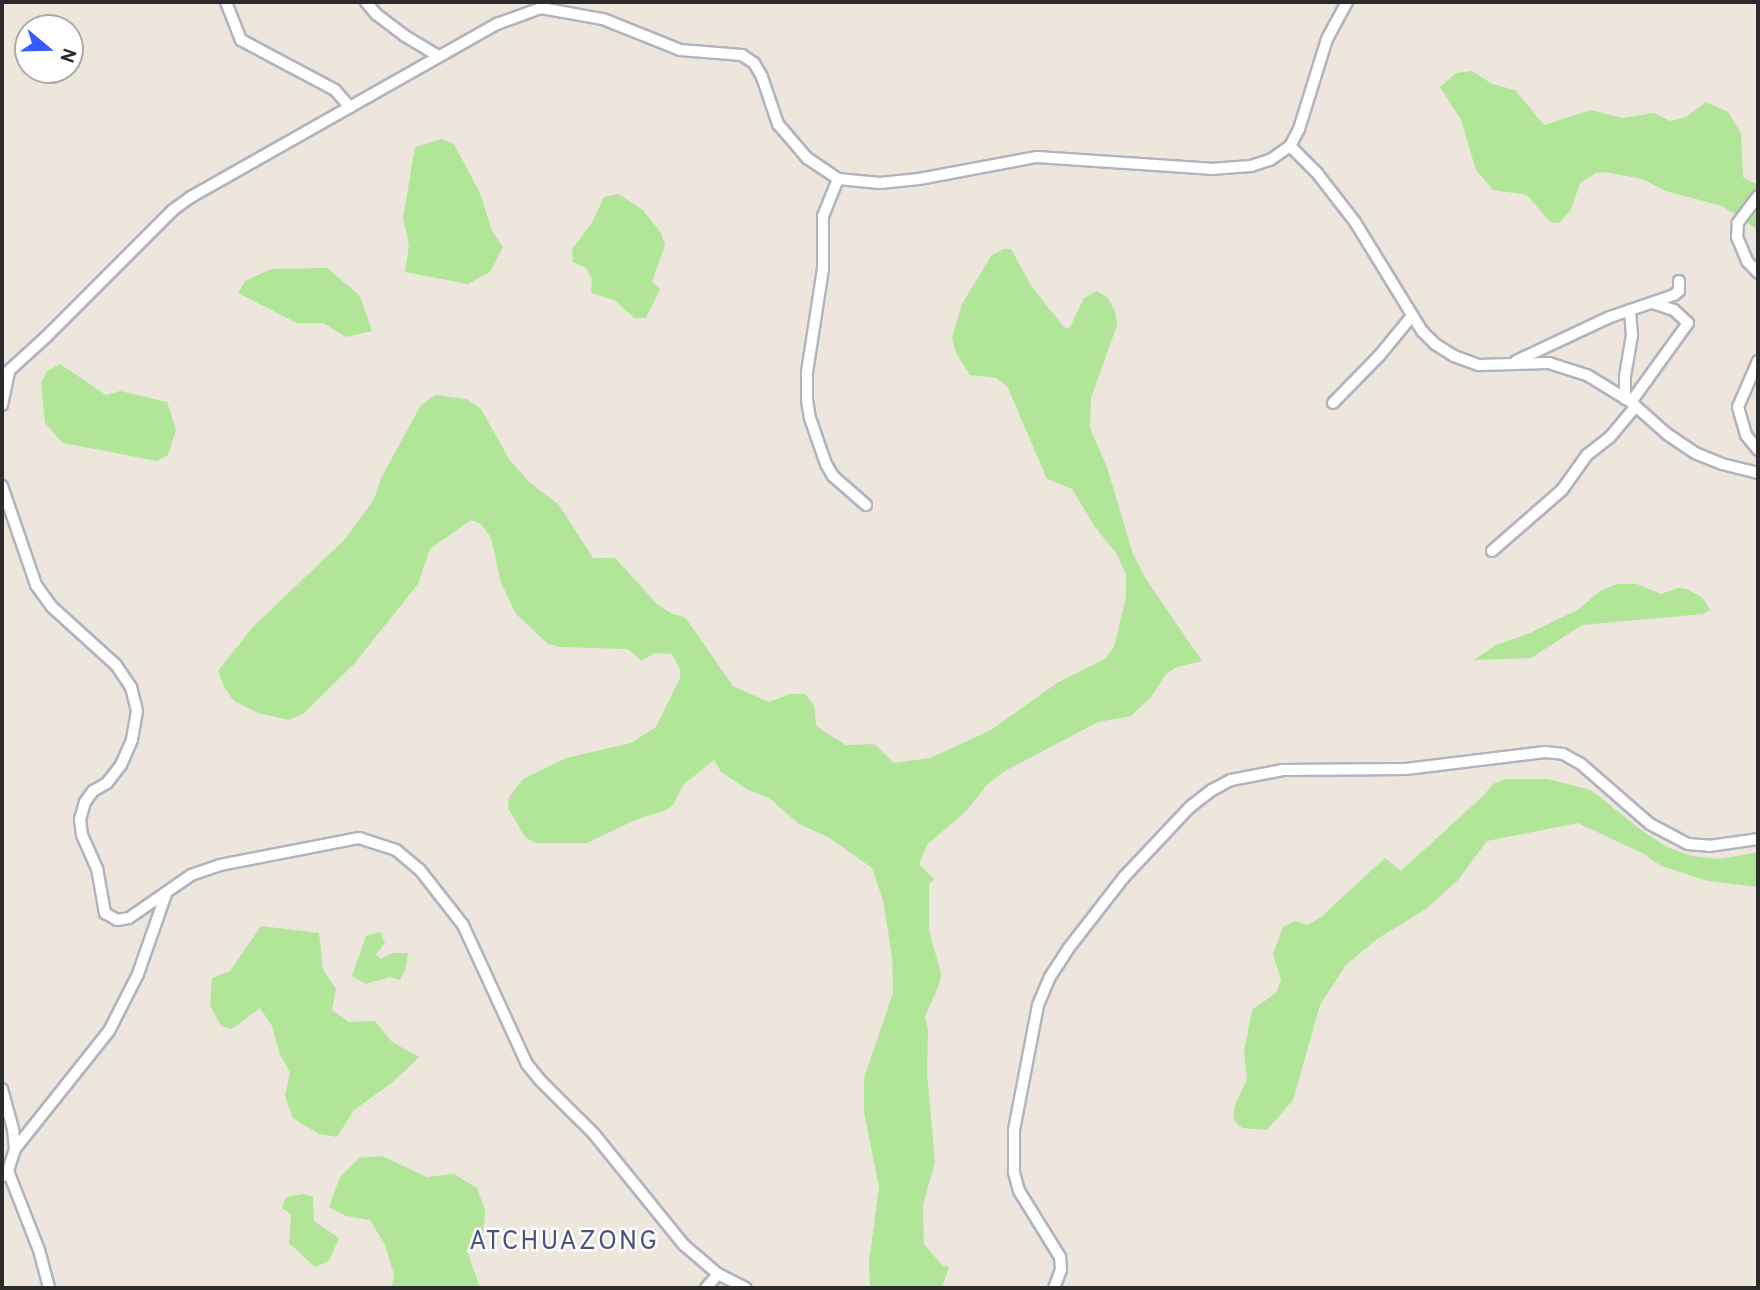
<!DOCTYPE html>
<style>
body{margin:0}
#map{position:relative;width:1760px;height:1290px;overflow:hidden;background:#ede6dd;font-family:Overpass,sans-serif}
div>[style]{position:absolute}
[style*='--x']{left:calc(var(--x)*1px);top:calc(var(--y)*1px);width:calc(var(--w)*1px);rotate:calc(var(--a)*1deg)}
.green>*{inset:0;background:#b1e698}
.roads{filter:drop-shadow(2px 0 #b1b3bf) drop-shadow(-2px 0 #b1b3bf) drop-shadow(0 2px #b1b3bf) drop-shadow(0 -2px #b1b3bf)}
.minor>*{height:10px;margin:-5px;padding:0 5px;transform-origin:5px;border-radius:5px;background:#fff}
span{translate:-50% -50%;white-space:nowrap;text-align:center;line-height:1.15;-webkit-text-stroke:5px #fff;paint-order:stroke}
.quarter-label{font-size:26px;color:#4a527e;letter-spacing:2px}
.frame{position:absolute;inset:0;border:4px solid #2b2b2b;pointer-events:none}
.north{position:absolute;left:14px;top:14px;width:70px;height:70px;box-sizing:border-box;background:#fff;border:2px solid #aaa;border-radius:50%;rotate:109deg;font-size:19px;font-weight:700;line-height:28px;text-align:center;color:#2b2b2b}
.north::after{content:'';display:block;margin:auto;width:24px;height:32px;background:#385bff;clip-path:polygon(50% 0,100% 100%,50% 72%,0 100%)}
</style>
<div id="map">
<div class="green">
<div style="clip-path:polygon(1472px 71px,1492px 84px,1515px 90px,1544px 125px,1591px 110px,1622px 118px,1654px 113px,1670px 121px,1686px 117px,1706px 102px,1728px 112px,1741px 133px,1743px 177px,1758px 185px,1758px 230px,1722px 206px,1666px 191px,1642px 179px,1605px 172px,1596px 173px,1580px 183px,1571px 210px,1559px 223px,1550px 222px,1527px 195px,1493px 190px,1476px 170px,1461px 120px,1440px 87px,1456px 73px)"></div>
<div style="clip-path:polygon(441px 139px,454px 144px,480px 193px,492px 231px,503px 247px,490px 272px,468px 284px,405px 272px,409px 245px,403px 218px,415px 147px)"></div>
<div style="clip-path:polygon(618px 194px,643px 210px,661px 233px,665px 245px,652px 282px,660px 289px,646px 318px,634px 318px,614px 300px,591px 293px,592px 279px,586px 268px,573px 262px,572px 249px,592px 223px,604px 197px)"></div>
<div style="clip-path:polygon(1003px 249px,1011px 249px,1032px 287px,1063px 326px,1069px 329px,1084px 298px,1097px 291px,1108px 298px,1115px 311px,1117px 325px,1091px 398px,1090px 428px,1107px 467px,1133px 554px,1146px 579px,1202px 661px,1177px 667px,1166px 674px,1151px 697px,1131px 716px,1098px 722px,1003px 772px,987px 785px,966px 811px,927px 845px,919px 864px,934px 879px,929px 884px,929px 931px,941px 973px,939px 985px,925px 1016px,928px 1030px,927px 1073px,935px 1162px,923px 1205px,924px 1244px,942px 1265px,949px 1267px,942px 1288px,870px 1288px,869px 1263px,879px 1187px,864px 1112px,864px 1078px,893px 993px,892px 957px,883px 900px,872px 868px,828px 837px,799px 824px,769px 798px,748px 790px,721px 772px,714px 760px,683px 785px,674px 804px,666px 810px,635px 820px,587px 843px,535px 843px,525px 837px,508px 808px,509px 797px,523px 779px,566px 758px,631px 743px,656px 727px,680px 678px,680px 669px,672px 654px,655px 653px,641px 661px,628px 649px,559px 647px,548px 644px,516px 614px,501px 583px,491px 538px,481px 524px,471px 520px,430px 549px,418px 584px,354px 664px,303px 714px,289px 720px,258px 713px,234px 701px,224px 687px,218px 671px,252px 628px,346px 538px,374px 499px,382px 476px,421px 405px,435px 395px,466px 399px,481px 409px,509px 459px,528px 481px,559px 505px,593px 558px,615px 558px,657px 604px,672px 614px,685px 617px,733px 686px,769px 702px,790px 694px,805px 694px,814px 705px,816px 725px,822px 730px,846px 745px,874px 744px,894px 763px,930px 758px,991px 730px,1057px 683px,1105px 659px,1114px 647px,1126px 597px,1126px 574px,1117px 554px,1095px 527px,1072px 489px,1047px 479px,1008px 388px,997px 378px,970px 375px,956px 353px,952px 338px,962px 304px,991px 256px)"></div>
<div style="clip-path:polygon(327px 268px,360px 296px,372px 331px,346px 337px,323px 323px,297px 323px,238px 293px,245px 281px,271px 269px)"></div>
<div style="clip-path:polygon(60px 364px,106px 395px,120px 391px,167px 402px,176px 430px,168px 455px,157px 461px,63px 443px,45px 423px,41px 383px,47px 371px)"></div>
<div style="clip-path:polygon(1617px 584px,1637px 584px,1661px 594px,1678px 588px,1687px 589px,1703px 598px,1710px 610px,1703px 614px,1582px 625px,1531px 658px,1474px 660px,1496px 645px,1530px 633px,1579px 609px,1600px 591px)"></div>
<div style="clip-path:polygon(1506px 779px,1548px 779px,1591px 790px,1641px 830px,1667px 847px,1692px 856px,1719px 859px,1758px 852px,1758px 887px,1708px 881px,1661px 866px,1644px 854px,1578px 823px,1487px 841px,1458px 880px,1426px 909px,1377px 939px,1346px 965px,1320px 1005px,1293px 1100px,1267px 1130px,1242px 1128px,1233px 1119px,1235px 1105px,1247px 1079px,1244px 1051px,1252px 1010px,1276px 993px,1281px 980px,1273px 954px,1283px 927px,1295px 921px,1308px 925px,1321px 917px,1385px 858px,1401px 871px,1483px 796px,1493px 784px)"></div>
<div style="clip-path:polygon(261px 926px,319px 933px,323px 970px,336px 989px,332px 1010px,349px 1022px,375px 1021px,392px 1042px,419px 1057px,393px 1082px,354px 1110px,337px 1137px,319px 1134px,293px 1118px,285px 1096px,290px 1072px,280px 1055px,272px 1026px,260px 1008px,232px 1029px,221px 1026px,210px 1005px,212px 978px,230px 971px)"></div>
<div style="clip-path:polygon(380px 932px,385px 943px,376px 954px,380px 959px,393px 953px,408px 953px,406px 968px,400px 980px,389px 977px,366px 984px,352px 976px,366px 936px)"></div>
<div style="clip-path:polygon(382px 1156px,427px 1177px,454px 1174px,477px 1188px,485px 1210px,483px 1235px,467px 1250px,480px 1288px,392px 1288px,394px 1275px,385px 1245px,370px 1220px,346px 1216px,329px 1207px,340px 1177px,359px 1158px)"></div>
<div style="clip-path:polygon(304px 1194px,313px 1197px,314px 1221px,339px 1238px,329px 1261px,315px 1267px,289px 1243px,291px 1214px,282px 1208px,286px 1197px)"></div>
</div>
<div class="roads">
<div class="minor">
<div style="--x:226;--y:2;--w:41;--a:68.5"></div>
<div style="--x:241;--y:40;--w:106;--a:28"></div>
<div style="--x:335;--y:90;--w:23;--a:49"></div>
<div style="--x:366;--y:2;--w:16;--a:50"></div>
<div style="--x:376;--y:14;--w:36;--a:37"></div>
<div style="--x:405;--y:36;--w:39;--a:31"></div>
<div style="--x:1290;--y:146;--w:38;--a:45"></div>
<div style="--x:1317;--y:173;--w:62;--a:52.2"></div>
<div style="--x:1355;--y:222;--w:128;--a:58.4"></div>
<div style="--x:1422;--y:331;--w:18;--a:45"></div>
<div style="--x:1435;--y:344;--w:22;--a:32"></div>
<div style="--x:1454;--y:356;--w:27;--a:20"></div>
<div style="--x:1479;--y:365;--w:70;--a:-1.6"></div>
<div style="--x:1549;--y:363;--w:40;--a:18"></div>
<div style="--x:1587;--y:375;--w:52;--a:31.5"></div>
<div style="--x:1631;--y:402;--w:48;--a:41.6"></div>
<div style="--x:1667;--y:434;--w:34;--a:34"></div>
<div style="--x:1695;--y:453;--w:29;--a:22"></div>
<div style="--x:1722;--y:464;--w:37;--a:14"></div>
<div style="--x:838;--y:179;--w:40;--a:112"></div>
<div style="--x:823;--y:216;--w:53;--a:90"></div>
<div style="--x:823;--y:269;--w:104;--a:98.8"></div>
<div style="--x:807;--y:372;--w:28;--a:90"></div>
<div style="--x:807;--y:400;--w:18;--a:81"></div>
<div style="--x:810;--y:418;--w:49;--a:70.8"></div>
<div style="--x:826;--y:464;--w:14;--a:60"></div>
<div style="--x:833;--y:476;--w:44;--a:41.3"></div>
<div style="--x:1758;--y:196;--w:34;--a:127"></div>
<div style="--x:1738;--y:223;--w:14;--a:94"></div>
<div style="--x:1737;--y:237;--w:26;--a:67"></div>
<div style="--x:1747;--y:261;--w:16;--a:47"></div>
<div style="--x:1516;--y:361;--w:104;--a:-25.1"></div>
<div style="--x:1610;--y:317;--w:68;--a:-19"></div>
<div style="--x:1674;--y:295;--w:6;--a:-39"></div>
<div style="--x:1679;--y:291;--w:10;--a:-90"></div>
<div style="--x:1758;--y:361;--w:50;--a:113.5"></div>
<div style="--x:1738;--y:407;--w:29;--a:74"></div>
<div style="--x:1746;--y:435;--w:19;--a:51"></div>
<div style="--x:2;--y:377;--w:61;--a:-42.3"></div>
<div style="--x:47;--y:336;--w:178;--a:-45"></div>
<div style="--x:173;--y:210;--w:22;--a:-36"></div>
<div style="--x:191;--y:197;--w:352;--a:-29.5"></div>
<div style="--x:497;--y:24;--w:47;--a:-20"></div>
<div style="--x:541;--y:8;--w:63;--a:10.1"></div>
<div style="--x:603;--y:19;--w:83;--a:21.9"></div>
<div style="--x:680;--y:50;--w:62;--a:4.6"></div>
<div style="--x:742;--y:55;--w:14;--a:34"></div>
<div style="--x:754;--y:63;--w:16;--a:60"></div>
<div style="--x:762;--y:77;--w:50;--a:71.2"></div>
<div style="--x:778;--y:124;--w:45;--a:49.5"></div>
<div style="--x:807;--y:158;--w:37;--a:34"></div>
<div style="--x:838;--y:179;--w:42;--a:5.4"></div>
<div style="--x:880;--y:183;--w:39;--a:-6"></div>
<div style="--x:919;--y:179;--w:120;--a:-10.6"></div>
<div style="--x:1037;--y:157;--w:174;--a:3.9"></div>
<div style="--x:1211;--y:169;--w:40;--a:-4.3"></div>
<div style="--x:1251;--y:166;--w:20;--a:-18"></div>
<div style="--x:1270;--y:160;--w:24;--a:-35"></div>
<div style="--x:1290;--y:146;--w:19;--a:-62"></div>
<div style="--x:1299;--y:129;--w:94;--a:-72.7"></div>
<div style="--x:1327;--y:39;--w:42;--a:-61.6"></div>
<div style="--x:1625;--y:399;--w:23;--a:-90"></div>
<div style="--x:1625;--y:376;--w:42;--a:-80.3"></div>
<div style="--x:1632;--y:335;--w:25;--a:-95"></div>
<div style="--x:1631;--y:402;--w:97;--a:-54.2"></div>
<div style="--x:1688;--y:323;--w:19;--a:-137"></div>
<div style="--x:1674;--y:310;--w:23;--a:-162"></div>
<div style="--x:1333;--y:403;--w:66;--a:-45.6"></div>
<div style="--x:1379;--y:356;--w:52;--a:-50.5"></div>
<div style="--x:2;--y:405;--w:33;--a:-78"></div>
<div style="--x:2;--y:486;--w:105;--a:71"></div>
<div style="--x:36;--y:585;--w:27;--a:54"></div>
<div style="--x:52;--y:607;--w:86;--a:42.2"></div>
<div style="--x:116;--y:665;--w:27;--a:56"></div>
<div style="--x:131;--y:687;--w:25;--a:76"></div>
<div style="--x:137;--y:711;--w:29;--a:100"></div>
<div style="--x:132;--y:740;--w:27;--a:114"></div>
<div style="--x:121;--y:765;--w:23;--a:128"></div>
<div style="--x:107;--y:783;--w:16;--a:150"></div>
<div style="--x:93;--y:791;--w:14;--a:126"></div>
<div style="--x:85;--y:802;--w:18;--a:106"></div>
<div style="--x:80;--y:819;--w:16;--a:83"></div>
<div style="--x:82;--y:835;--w:36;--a:66"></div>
<div style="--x:97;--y:868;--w:46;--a:79.9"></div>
<div style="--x:105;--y:913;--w:14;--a:30"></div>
<div style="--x:117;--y:920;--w:12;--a:-9"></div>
<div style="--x:129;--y:918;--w:75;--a:-34.7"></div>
<div style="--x:191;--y:875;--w:31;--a:-19"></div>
<div style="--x:220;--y:865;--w:142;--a:-11"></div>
<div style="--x:359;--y:838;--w:39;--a:18"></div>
<div style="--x:396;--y:850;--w:31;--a:40"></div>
<div style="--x:420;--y:870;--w:70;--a:52"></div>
<div style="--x:463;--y:925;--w:153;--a:65.3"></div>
<div style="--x:527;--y:1064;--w:21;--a:51"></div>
<div style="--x:540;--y:1080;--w:76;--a:45"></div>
<div style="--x:594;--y:1134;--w:143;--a:51"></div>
<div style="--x:684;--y:1245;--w:45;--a:40.5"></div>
<div style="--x:718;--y:1274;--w:31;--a:27"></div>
<div style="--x:1492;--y:551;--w:93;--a:-41.1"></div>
<div style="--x:1562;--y:490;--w:43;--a:-54.5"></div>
<div style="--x:1587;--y:455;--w:29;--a:-38"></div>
<div style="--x:1610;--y:437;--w:39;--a:-50"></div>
<div style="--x:2;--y:1089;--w:41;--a:74.6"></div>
<div style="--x:13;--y:1129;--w:20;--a:84"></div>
<div style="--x:15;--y:1149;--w:23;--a:108"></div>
<div style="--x:8;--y:1171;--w:8;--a:135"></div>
<div style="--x:15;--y:1149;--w:151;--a:-51.5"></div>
<div style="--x:109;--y:1031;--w:64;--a:-63"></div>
<div style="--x:138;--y:974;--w:85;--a:-70.7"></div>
<div style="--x:8;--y:1171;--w:85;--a:68.6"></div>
<div style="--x:39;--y:1250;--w:39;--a:75"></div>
<div style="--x:706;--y:1288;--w:18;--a:-49"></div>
<div style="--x:1054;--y:1288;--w:19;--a:-69"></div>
<div style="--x:1061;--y:1270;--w:13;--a:-94"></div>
<div style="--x:1060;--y:1257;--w:78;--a:-121.8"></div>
<div style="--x:1019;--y:1191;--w:20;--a:-105"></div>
<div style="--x:1014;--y:1172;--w:42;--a:-90"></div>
<div style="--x:1014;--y:1130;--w:127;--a:-79.1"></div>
<div style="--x:1038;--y:1005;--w:30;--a:-67"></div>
<div style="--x:1050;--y:977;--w:33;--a:-57"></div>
<div style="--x:1068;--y:949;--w:91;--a:-52.1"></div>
<div style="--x:1124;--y:877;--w:96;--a:-46.7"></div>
<div style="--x:1190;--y:807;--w:28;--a:-38"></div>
<div style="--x:1212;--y:790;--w:21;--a:-28"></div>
<div style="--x:1231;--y:780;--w:53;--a:-10.9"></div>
<div style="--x:1283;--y:770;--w:123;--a:-0.5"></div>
<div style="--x:1406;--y:769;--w:140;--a:-7"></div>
<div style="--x:1545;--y:752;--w:18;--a:6"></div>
<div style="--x:1563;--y:754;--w:21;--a:29"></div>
<div style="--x:1581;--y:764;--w:91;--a:41"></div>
<div style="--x:1650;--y:824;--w:43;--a:27.8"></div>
<div style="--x:1688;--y:844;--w:21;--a:5"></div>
<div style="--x:1709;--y:846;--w:49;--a:-8.1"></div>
</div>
</div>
<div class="quarter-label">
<span style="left:564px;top:1243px">ATCHUAZONG</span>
</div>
<div class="frame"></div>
<div class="north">N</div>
</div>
